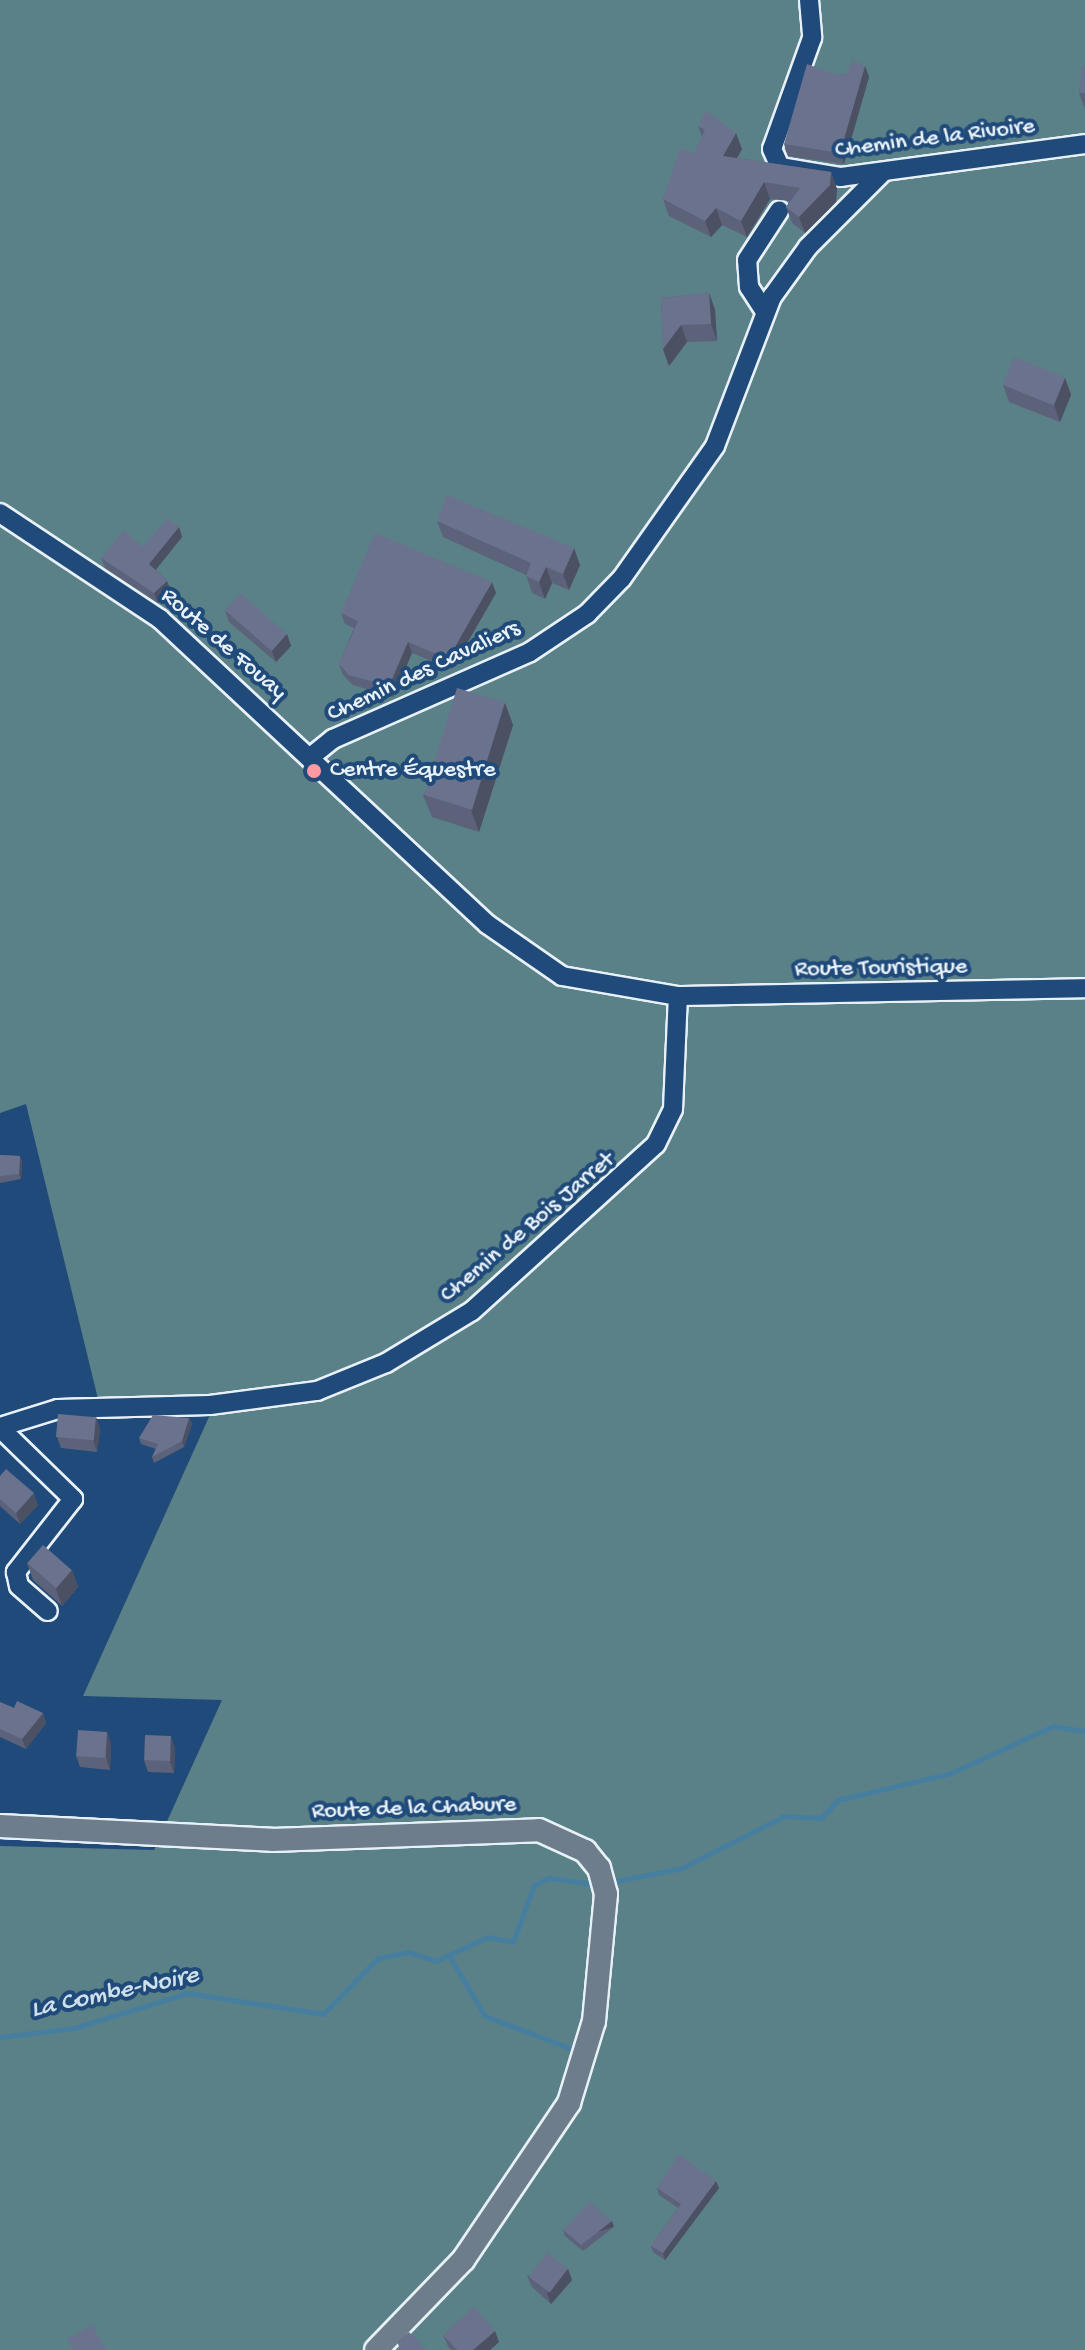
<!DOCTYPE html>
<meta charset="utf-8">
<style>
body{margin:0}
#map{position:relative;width:1085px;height:2350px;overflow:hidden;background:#1f4a7a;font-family:"Gochi Hand",sans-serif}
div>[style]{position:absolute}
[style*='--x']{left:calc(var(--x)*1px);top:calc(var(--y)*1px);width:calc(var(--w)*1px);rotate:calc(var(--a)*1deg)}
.green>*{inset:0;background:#5a8187}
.stream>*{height:5px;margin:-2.5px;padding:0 2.5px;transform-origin:2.5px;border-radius:2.5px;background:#467ea0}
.roads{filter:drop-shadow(2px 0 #e8f1f8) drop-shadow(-2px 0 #e8f1f8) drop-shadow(0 2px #e8f1f8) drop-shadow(0 -2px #e8f1f8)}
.minor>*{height:18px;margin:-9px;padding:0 9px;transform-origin:9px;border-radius:9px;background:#1f4a7a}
.major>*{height:22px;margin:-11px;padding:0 11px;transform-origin:11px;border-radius:11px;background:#6d7d8c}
.wall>*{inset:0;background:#5c627a}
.shaded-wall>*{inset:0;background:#4b5063;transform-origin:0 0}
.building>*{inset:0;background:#6b728e;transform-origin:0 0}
.dots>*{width:22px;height:22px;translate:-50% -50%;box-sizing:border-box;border:4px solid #1f4a7a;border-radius:50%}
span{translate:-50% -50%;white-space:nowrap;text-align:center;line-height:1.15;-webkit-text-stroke:8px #1f4a7a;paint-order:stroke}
.street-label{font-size:24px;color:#e8f1f8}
.poi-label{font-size:24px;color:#e8f1f8}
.left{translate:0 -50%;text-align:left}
.water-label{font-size:26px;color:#d0e0eb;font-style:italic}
</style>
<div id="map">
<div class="green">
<div style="clip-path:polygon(0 0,1085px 0,1085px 2350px,0 2350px,0 1846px,154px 1850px,222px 1700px,83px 1696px,218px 1397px,98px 1399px,26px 1104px,0 1113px)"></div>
</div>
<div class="stream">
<div style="--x:617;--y:1881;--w:66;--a:-11.3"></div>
<div style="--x:682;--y:1868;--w:114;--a:-27"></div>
<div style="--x:784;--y:1816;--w:37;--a:3"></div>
<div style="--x:821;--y:1818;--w:25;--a:-47"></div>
<div style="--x:838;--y:1800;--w:116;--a:-13.4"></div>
<div style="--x:951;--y:1773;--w:112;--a:-24.7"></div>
<div style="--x:1053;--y:1726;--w:32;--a:9"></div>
<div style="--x:451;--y:1959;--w:66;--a:59.2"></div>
<div style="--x:485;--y:2016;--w:96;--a:20.7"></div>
<div style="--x:0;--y:2037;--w:75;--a:-6.9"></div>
<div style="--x:74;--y:2028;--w:119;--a:-17.1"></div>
<div style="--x:188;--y:1993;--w:137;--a:8.8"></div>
<div style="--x:323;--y:2014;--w:78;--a:-45.5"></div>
<div style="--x:378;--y:1958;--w:31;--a:-11"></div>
<div style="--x:408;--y:1952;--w:29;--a:18"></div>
<div style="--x:436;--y:1961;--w:57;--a:-24.8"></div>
<div style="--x:488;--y:1937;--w:25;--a:11"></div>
<div style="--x:513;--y:1942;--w:61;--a:-69.8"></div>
<div style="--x:534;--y:1885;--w:17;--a:-25"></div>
<div style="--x:549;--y:1878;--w:45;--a:7.6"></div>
</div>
<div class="roads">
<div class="minor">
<div style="--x:809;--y:0;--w:38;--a:85"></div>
<div style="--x:812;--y:38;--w:118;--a:109.8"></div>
<div style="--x:772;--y:149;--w:20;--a:66"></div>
<div style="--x:780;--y:167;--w:62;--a:9.3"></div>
<div style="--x:841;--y:177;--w:246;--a:-7.7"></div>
<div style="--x:764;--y:310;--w:27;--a:-123"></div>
<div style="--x:749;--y:287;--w:27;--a:-94"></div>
<div style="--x:747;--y:260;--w:59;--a:-56.9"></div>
<div style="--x:0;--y:513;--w:192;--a:33.5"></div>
<div style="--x:160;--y:619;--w:447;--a:43"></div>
<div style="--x:487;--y:924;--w:91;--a:34.7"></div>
<div style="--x:562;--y:976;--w:118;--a:9.8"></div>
<div style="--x:678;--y:996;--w:407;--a:-1.1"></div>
<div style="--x:313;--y:755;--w:26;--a:-39"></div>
<div style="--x:333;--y:739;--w:215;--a:-23.8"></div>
<div style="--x:530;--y:652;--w:69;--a:-33.7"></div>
<div style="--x:587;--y:614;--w:50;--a:-45.8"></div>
<div style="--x:622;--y:578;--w:161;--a:-54.8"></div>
<div style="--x:715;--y:446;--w:160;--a:-69.1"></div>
<div style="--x:772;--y:297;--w:62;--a:-54.2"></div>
<div style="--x:808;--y:247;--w:105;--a:-45"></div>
<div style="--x:0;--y:1427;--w:61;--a:-17.2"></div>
<div style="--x:58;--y:1409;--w:152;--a:-1.5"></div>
<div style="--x:210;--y:1405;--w:108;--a:-7.5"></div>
<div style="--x:317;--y:1391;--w:74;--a:-22.1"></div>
<div style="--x:386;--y:1363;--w:100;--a:-31.2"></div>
<div style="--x:472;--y:1311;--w:248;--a:-42.2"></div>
<div style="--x:656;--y:1144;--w:39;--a:-64"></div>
<div style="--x:673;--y:1109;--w:113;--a:-87.5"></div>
<div style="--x:0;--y:1428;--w:102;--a:44.2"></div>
<div style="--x:73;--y:1499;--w:93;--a:128"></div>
<div style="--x:16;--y:1572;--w:14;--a:78"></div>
<div style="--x:19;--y:1586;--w:38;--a:41"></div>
</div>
<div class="major">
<div style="--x:0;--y:1826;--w:272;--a:2.9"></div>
<div style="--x:272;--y:1840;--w:267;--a:-2.1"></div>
<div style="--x:539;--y:1830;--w:51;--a:24.5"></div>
<div style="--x:585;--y:1851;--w:22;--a:51"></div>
<div style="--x:599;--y:1868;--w:27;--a:75"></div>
<div style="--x:606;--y:1894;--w:128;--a:95.4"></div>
<div style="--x:594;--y:2021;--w:86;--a:107"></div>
<div style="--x:569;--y:2103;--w:189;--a:124"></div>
<div style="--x:463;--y:2260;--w:125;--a:134"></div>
</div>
</div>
<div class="wall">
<div style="clip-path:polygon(865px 66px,869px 77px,844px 164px,788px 156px,784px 144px,837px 75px,847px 74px)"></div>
<div style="clip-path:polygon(1085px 67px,1085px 110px,1079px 93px)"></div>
<div style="clip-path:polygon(698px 126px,742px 149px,737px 158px,831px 172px,837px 189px,836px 202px,805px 233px,792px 223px,786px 207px,790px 201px,770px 199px,747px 237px,722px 225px,711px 237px,669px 216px,663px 199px,694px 154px,702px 137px)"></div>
<div style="clip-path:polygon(709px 293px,715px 310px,717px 341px,687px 342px,669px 366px,663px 349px,661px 298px)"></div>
<div style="clip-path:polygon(1065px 378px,1071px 395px,1060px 422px,1009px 402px,1003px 385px)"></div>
<div style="clip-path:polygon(437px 521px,580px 565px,569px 590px,552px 583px,545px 599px,532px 593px,526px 575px,443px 537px)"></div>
<div style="clip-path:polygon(179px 527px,182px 537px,156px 570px,167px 581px,171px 591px,158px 603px,105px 568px,101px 558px,143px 547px)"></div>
<div style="clip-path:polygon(496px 593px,452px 669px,412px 653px,393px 697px,353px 685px,343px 675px,339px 664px,354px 628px,345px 624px,341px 613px)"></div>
<div style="clip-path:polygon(225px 610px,287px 634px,291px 646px,276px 662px,229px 622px)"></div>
<div style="clip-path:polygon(505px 703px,513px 725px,479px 832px,432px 817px,423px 795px)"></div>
<div style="clip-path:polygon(0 1155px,20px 1156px,22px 1162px,21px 1179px,0 1183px)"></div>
<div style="clip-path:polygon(96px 1417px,100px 1429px,97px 1452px,61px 1448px,57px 1437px)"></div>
<div style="clip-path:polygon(189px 1418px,192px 1424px,184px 1447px,154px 1463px,152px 1457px,156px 1449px,141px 1444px,139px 1438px)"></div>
<div style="clip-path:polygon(0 1476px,38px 1505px,20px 1524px,0 1506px)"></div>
<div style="clip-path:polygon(27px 1563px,72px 1570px,78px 1587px,62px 1606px,33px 1580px)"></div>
<div style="clip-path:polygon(0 1702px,14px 1708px,43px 1713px,46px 1723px,26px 1749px,0 1737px)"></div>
<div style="clip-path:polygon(107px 1732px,111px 1744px,110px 1770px,80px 1767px,76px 1756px)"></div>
<div style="clip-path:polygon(175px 1748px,174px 1773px,148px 1772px,144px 1760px)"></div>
<div style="clip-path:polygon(657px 2188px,719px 2188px,665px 2260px,653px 2252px,651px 2246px,678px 2208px,659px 2195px)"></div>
<div style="clip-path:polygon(614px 2227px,583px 2251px,565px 2236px,563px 2230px)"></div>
<div style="clip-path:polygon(568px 2269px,572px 2280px,551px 2304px,532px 2287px,527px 2276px)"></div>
<div style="clip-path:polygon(443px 2335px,499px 2342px,490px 2350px,451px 2350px,448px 2346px)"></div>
</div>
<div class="shaded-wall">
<div style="clip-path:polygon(865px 66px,869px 77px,844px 164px,840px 153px)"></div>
<div style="clip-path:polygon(736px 133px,742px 149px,729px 172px,723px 156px)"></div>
<div style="clip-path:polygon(831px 172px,837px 189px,836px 202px,805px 233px,799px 217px)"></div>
<div style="clip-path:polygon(764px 182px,770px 199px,747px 237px,741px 221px)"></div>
<div style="clip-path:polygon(716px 208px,722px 225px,711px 237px,705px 221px)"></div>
<div style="clip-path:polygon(709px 293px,715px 310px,717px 341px,711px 324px)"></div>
<div style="clip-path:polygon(681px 325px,687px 342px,669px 366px,663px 349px)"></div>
<div style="clip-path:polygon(1065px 378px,1071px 395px,1060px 422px,1054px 405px)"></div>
<div style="clip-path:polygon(179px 527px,182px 537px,152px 574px,149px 564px)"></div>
<div style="clip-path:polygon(574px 548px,580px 565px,569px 590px,563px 574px)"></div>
<div style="clip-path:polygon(546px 567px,552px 583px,545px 599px,539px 582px)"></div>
<div style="clip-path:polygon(167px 581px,171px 591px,158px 603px,154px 593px)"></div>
<div style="clip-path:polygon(492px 582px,496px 593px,452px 669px,448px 659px)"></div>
<div style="clip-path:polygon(287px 634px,291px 646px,276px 662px,272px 651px)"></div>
<div style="clip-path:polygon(408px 642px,412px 653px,393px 697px,389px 686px)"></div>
<div style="clip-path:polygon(505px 703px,513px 725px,479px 832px,471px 810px)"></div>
<div style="clip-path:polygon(20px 1156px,22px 1162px,21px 1179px,19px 1174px)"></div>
<div style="clip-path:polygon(96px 1417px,100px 1429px,97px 1452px,93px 1440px)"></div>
<div style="clip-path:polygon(189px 1418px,192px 1424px,184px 1447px,182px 1441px)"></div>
<div style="clip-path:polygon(34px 1493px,38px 1505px,20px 1524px,16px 1513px)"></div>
<div style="clip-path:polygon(72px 1570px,78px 1587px,62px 1606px,56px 1589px)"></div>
<div style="clip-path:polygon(43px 1713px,46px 1723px,26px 1749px,22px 1739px)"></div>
<div style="clip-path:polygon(107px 1732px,111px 1744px,110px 1770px,106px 1758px)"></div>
<div style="clip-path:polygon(171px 1736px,175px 1748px,174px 1773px,170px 1762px)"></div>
<div style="clip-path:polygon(716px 2181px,719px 2188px,665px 2260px,663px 2253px)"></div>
<div style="left:612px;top:2221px;width:6px;height:39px;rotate:72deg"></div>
<div style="clip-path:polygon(568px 2269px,572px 2280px,551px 2304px,547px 2293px)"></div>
<div style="clip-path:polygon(495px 2331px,499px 2342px,490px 2350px,473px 2350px)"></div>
</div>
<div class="building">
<div style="clip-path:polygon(852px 60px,865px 66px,840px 153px,784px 144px,807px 64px,837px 75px,847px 74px)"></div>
<div style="clip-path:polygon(1082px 66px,1085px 67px,1085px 93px,1079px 93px)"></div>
<div style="clip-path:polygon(706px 111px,736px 133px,723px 156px,831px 172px,830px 185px,799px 217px,786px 207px,800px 188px,764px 182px,741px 221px,716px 208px,705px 221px,663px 199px,680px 148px,694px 154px,705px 130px,698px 126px)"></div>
<div style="clip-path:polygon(709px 293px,711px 324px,681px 325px,663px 349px,661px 298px)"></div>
<div style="left:1014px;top:357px;width:55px;height:30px;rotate:22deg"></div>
<div style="clip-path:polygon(447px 495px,574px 548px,563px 574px,546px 567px,539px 582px,526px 576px,531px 563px,437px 521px)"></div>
<div style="clip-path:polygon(168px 518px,179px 527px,149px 564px,167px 581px,154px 593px,101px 558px,124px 530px,143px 547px)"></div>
<div style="clip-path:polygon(375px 533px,492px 582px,448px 659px,408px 642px,389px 686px,349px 675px,339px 664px,358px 621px,341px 613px)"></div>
<div style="left:240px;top:593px;width:62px;height:23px;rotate:41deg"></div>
<div style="left:457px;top:688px;width:50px;height:112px;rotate:17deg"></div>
<div style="clip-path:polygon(0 1155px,20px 1156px,19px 1174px,0 1176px)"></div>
<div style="left:58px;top:1414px;width:38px;height:23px;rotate:5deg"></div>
<div style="clip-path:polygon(153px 1415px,189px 1418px,182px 1441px,152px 1457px,158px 1444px,139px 1438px)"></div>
<div style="clip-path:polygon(6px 1469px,34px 1493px,16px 1513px,0 1499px,0 1476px)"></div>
<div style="left:43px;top:1545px;width:38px;height:24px;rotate:41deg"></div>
<div style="clip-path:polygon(17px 1701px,43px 1713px,22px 1739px,0 1729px,0 1702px,14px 1708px)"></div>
<div style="left:78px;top:1730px;width:29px;height:26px;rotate:4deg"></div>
<div style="left:145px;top:1735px;width:26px;height:25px;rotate:2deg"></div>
<div style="clip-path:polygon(679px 2154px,716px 2181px,663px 2253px,651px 2246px,681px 2204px,657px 2188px)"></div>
<div style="clip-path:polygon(590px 2202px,612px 2221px,581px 2245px,563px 2230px)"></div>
<div style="left:547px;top:2253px;width:26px;height:30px;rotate:37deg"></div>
<div style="clip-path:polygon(474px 2307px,495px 2331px,473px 2350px,457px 2350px,443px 2335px)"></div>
<div style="clip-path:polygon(92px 2325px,106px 2350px,73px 2350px,67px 2339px)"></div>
<div style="clip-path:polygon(409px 2332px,426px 2350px,401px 2350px,397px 2342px)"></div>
</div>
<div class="dots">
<div style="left:314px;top:771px;background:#ff9aa2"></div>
</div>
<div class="street-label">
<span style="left:935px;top:139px;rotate:-7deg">Chemin de la Rivoire</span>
<span style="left:223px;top:645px;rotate:41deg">Route de Fouay</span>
<span style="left:424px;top:672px;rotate:-25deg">Chemin des Cavaliers</span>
<span style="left:881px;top:969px;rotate:-1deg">Route Touristique</span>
<span style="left:528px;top:1228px;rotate:-40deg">Chemin de Bois Jarret</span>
<span style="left:414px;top:1809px;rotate:-2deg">Route de la Chabure</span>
</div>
<div class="poi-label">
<span class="left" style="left:330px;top:771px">Centre Équestre</span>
</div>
<div class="water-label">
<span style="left:115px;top:1994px;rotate:-12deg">La Combe-Noire</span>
</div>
</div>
